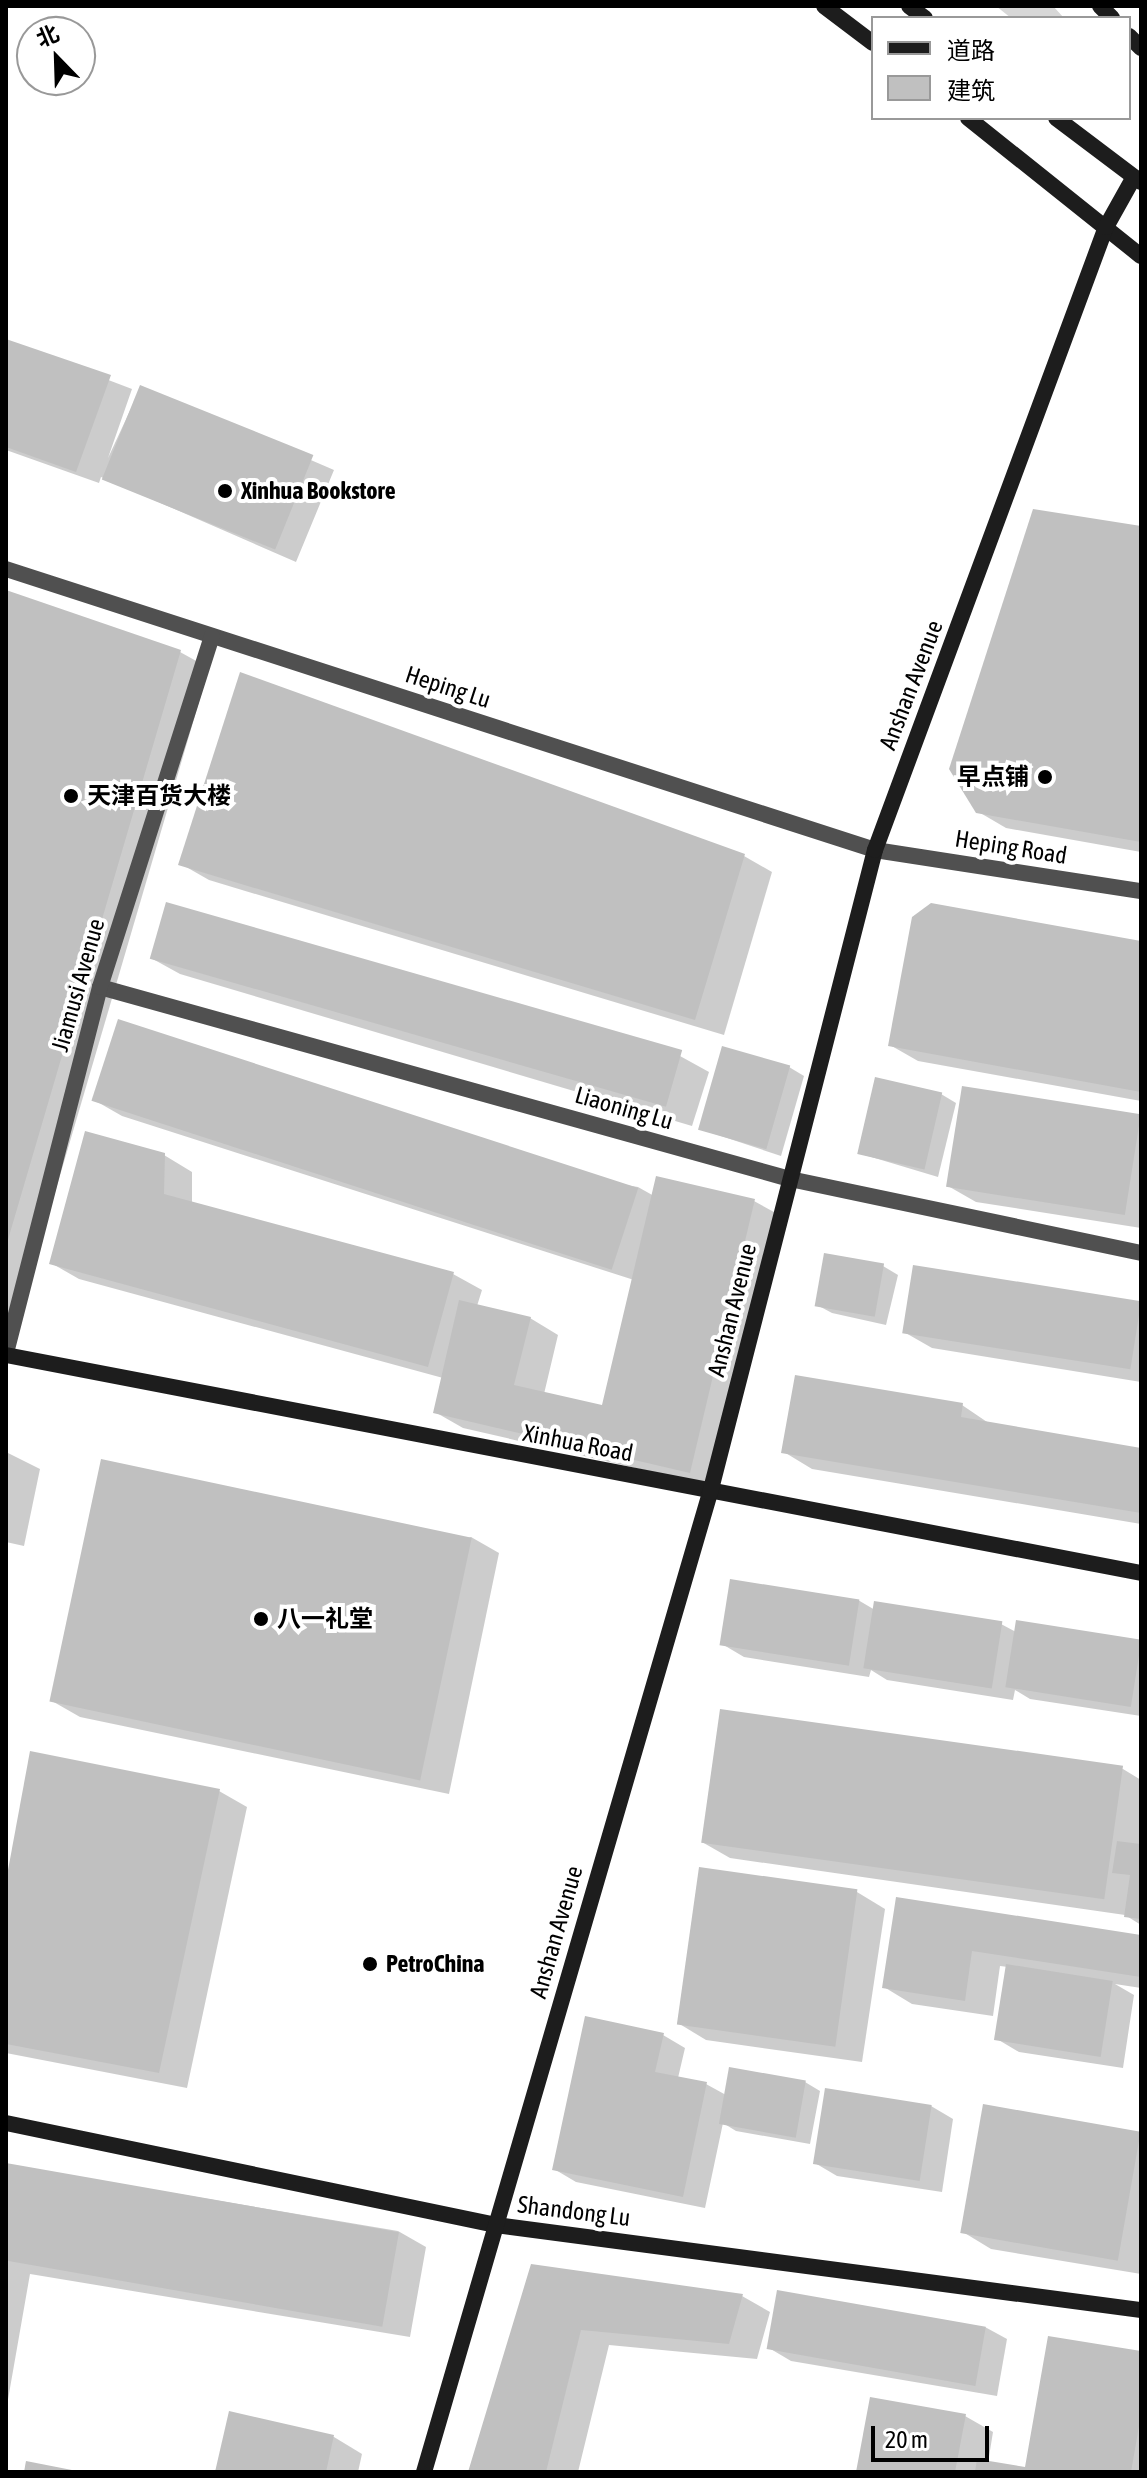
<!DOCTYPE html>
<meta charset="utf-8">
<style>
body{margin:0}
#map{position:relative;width:1147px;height:2478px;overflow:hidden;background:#fff;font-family:"Asap Condensed","Noto Sans SC",sans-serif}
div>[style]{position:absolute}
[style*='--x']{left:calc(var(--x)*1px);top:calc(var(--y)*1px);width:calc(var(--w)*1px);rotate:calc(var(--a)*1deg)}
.green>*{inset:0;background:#d7d7d7}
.shadow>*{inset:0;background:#0003}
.building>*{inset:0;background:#c0c0c0;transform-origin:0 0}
.street>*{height:16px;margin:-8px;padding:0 8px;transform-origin:8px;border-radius:8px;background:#505050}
.secondary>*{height:16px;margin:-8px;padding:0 8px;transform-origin:8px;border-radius:8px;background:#1d1d1d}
.dots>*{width:22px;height:22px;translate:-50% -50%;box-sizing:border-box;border:4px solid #fff;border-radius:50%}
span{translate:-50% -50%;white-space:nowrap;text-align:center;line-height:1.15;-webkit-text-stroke:8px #fff;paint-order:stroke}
.poi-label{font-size:24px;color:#000;font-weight:700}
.left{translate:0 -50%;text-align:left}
.right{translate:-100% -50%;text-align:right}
.street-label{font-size:24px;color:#000}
.frame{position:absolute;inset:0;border:8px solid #000;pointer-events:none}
.legend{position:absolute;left:871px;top:16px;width:260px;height:104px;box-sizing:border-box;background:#fff;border:2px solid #999;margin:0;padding:10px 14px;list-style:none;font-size:24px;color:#000}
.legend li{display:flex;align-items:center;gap:16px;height:40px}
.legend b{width:40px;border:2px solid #999}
.north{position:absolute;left:16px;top:16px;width:80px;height:80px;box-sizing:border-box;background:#fff;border:2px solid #999;border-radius:50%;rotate:337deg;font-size:22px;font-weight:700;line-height:32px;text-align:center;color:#000}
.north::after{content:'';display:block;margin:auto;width:28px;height:36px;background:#000;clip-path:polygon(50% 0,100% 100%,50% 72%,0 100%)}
.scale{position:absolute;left:871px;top:2426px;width:118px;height:36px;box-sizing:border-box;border:4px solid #000;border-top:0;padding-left:10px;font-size:24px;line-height:28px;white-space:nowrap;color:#000;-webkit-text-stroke:6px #fff;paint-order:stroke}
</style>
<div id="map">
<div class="green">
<div style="clip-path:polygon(996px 6px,1053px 6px,1064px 18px,1011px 18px)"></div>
</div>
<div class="shadow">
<div style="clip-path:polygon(6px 341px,132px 389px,108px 458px,141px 387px,334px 470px,296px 562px,101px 477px,99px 483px,6px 450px)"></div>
<div style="clip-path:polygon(1141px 528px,1141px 852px,1006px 828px,977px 811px)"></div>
<div style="clip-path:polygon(6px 592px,180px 652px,209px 668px,17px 1322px,6px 1320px)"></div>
<div style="clip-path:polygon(744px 856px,772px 872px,724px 1035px,209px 880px,181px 864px)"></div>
<div style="clip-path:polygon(1141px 943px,1141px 1101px,918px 1061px,890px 1045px)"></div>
<div style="clip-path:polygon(151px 958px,680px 1056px,709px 1072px,692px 1126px,180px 974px)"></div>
<div style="clip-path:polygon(789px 1067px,804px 1076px,781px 1156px,700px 1129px)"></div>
<div style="clip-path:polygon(941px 1094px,956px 1103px,938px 1177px,858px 1153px)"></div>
<div style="clip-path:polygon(94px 1100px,638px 1187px,654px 1196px,754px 1201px,783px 1217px,718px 1487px,463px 1428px,435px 1412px,443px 1378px,79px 1279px,51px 1263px,164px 1155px,192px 1172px,192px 1203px,453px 1274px,482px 1290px,477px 1306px,530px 1318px,558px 1335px,544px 1394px,603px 1408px,634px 1280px,122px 1116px)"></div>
<div style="clip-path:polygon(1141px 1116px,1141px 1228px,976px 1202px,948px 1186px)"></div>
<div style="clip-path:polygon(883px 1266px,898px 1275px,886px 1325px,832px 1313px,817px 1305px)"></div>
<div style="clip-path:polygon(1141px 1304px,1141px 1382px,932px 1348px,904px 1332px)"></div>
<div style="clip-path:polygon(962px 1405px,990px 1424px,1141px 1450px,1141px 1524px,812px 1469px,784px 1452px)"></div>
<div style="clip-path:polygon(6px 1452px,40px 1469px,24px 1546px,6px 1542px)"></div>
<div style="clip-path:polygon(471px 1537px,499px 1553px,449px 1794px,80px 1717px,52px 1701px)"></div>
<div style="clip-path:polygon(858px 1600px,875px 1610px,1001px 1624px,1016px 1632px,1018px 1622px,1141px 1642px,1141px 1716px,1030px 1699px,1015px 1690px,1013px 1700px,887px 1680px,871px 1670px,869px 1677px,744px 1657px,722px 1644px)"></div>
<div style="clip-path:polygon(1123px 1769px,1141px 1780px,1141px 1925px,1125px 1915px,730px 1858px,702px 1842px)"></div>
<div style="clip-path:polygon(219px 1791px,247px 1807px,187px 2088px,6px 2053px,6px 1892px)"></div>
<div style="clip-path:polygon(701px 1870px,857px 1892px,885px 1909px,862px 2062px,706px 2040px,678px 2023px)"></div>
<div style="clip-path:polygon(898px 1899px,1141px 1937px,1141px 1988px,1115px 1984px,1134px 1995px,1123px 2068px,1019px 2052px,997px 2039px,1008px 1967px,1000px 1966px,993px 2016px,912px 2004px,884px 1987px)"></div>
<div style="clip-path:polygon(663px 2035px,685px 2048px,678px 2078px,706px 2084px,726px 2095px,805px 2082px,820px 2091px,810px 2144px,736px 2131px,723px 2123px,705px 2208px,576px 2182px,554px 2169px)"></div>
<div style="clip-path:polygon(931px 2106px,953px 2119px,942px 2192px,837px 2176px,815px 2163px)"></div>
<div style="clip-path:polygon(1141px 2133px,1141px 2274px,991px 2249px,963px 2232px)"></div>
<div style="clip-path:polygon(6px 2165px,398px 2231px,426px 2247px,410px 2337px,30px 2274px,6px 2411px)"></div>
<div style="clip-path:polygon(532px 2267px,742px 2296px,770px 2312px,757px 2359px,609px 2345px,578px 2472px,470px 2472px)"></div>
<div style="clip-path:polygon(985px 2327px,1007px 2339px,997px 2396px,791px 2361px,769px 2348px)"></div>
<div style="clip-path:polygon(1141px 2353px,1141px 2472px,858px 2472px,965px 2416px,993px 2432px,988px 2463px,1027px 2470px)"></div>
<div style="clip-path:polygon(230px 2414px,334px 2437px,362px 2454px,358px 2472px,217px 2472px)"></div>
</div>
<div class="building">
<div style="clip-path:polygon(6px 339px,111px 375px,76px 472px,6px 447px)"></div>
<div style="left:140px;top:385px;width:187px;height:102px;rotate:22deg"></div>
<div style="clip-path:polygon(1033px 509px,1141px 526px,1141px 842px,976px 813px,949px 769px)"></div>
<div style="clip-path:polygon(6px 590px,181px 650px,7px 1243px,6px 1243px)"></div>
<div style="clip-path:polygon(240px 672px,745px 854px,695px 1020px,178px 865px)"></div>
<div style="left:166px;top:902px;width:537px;height:59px;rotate:16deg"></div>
<div style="clip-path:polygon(931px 903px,1141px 941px,1141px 1092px,888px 1046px,912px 917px)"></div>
<div style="left:118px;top:1019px;width:547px;height:86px;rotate:18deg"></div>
<div style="left:722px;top:1046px;width:71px;height:87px;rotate:16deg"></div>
<div style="left:875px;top:1077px;width:69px;height:79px;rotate:13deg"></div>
<div style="left:962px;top:1086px;width:181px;height:102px;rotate:9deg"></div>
<div style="clip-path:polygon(85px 1131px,165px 1153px,164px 1194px,454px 1272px,428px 1367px,49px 1264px)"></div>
<div style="clip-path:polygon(656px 1176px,755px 1199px,690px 1473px,433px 1413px,459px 1300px,531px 1317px,514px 1385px,602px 1405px)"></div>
<div style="left:824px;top:1253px;width:61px;height:54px;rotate:10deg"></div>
<div style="left:913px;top:1265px;width:231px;height:69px;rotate:9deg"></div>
<div style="clip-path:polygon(795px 1375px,963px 1403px,961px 1417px,1141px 1448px,1141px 1513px,781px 1453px)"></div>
<div style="left:101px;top:1459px;width:379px;height:248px;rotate:12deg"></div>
<div style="left:730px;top:1579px;width:131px;height:67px;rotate:9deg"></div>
<div style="left:874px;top:1601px;width:130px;height:68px;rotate:9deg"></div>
<div style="left:1016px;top:1620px;width:127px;height:68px;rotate:9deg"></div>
<div style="left:720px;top:1709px;width:407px;height:135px;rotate:8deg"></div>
<div style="clip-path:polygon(30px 1751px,220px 1789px,159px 2073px,6px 2044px,6px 1881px)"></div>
<div style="clip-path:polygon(1117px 1841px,1141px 1844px,1141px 1919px,1124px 1917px,1130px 1875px,1112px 1873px)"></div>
<div style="left:699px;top:1867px;width:160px;height:159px;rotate:8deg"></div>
<div style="clip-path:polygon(896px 1897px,1141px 1935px,1141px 1977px,972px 1951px,965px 2001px,882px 1988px)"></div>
<div style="left:1006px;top:1964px;width:108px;height:77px;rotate:9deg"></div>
<div style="clip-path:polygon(585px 2016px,664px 2033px,655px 2072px,707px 2082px,683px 2197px,552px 2170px)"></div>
<div style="left:729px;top:2067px;width:78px;height:58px;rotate:10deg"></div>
<div style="left:825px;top:2088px;width:108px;height:77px;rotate:9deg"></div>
<div style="left:983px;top:2104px;width:160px;height:131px;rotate:10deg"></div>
<div style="left:6px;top:2163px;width:399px;height:96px;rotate:10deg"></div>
<div style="clip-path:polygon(531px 2264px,743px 2294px,729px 2344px,581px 2330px,546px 2472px,468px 2472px)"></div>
<div style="left:777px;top:2290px;width:212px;height:60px;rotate:10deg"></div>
<div style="clip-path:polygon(1048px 2336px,1141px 2351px,1141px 2415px,1131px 2472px,975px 2472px,977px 2459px,1025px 2467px)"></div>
<div style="clip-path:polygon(870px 2397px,966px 2414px,955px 2472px,856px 2472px)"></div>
<div style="clip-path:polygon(229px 2411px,334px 2435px,326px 2472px,215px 2472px)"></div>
<div style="clip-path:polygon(26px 2461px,77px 2471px,77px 2472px,24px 2472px)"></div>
</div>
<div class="street">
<div style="--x:6;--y:569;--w:913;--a:17.92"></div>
<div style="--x:875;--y:850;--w:269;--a:8.8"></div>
<div style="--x:100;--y:987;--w:716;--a:15.55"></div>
<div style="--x:790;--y:1179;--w:359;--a:11.9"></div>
<div style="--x:6;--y:1353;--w:378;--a:-75.6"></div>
<div style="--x:100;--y:987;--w:368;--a:-72.3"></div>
</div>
<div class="secondary">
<div style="--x:824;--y:6;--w:61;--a:37.1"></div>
<div style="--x:909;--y:6;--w:20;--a:37"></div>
<div style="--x:1100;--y:6;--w:17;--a:45"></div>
<div style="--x:1129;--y:36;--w:17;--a:45"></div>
<div style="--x:968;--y:118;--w:221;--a:38.6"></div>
<div style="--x:1056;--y:118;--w:106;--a:37"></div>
<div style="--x:6;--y:1355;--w:1156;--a:10.87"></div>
<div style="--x:6;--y:2123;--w:501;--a:11.76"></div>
<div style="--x:496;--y:2225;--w:651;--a:7.51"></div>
<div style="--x:424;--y:2472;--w:1020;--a:-73.72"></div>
<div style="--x:710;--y:1493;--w:664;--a:-75.61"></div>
<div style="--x:875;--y:850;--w:664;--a:-69.66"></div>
<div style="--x:1106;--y:227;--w:57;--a:-60.8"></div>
</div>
<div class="dots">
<div style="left:225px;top:491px;background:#000"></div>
<div style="left:1045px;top:777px;background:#000"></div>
<div style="left:71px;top:796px;background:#000"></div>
<div style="left:261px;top:1619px;background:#000"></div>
<div style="left:370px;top:1964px;background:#000"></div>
</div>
<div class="poi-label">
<span class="left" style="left:241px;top:491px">Xinhua Bookstore</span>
<span class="right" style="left:1029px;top:777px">早点铺</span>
<span class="left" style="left:87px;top:796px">天津百货大楼</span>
<span class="left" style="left:277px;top:1619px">八一礼堂</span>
<span class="left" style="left:386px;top:1964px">PetroChina</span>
</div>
<div class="street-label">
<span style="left:911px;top:685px;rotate:-69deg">Anshan Avenue</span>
<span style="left:448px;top:687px;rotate:18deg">Heping Lu</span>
<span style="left:1011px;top:847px;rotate:9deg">Heping Road</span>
<span style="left:78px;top:985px;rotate:-74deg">Jiamusi Avenue</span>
<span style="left:624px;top:1108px;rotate:16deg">Liaoning Lu</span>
<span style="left:732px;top:1310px;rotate:-76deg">Anshan Avenue</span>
<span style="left:578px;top:1443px;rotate:11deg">Xinhua Road</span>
<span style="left:556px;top:1932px;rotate:-74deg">Anshan Avenue</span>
<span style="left:574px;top:2211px;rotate:7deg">Shandong Lu</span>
</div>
<div class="frame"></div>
<ul class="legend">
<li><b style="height:10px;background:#1d1d1d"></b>道路</li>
<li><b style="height:22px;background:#c0c0c0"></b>建筑</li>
</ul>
<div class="north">北</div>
<div class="scale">20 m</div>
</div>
